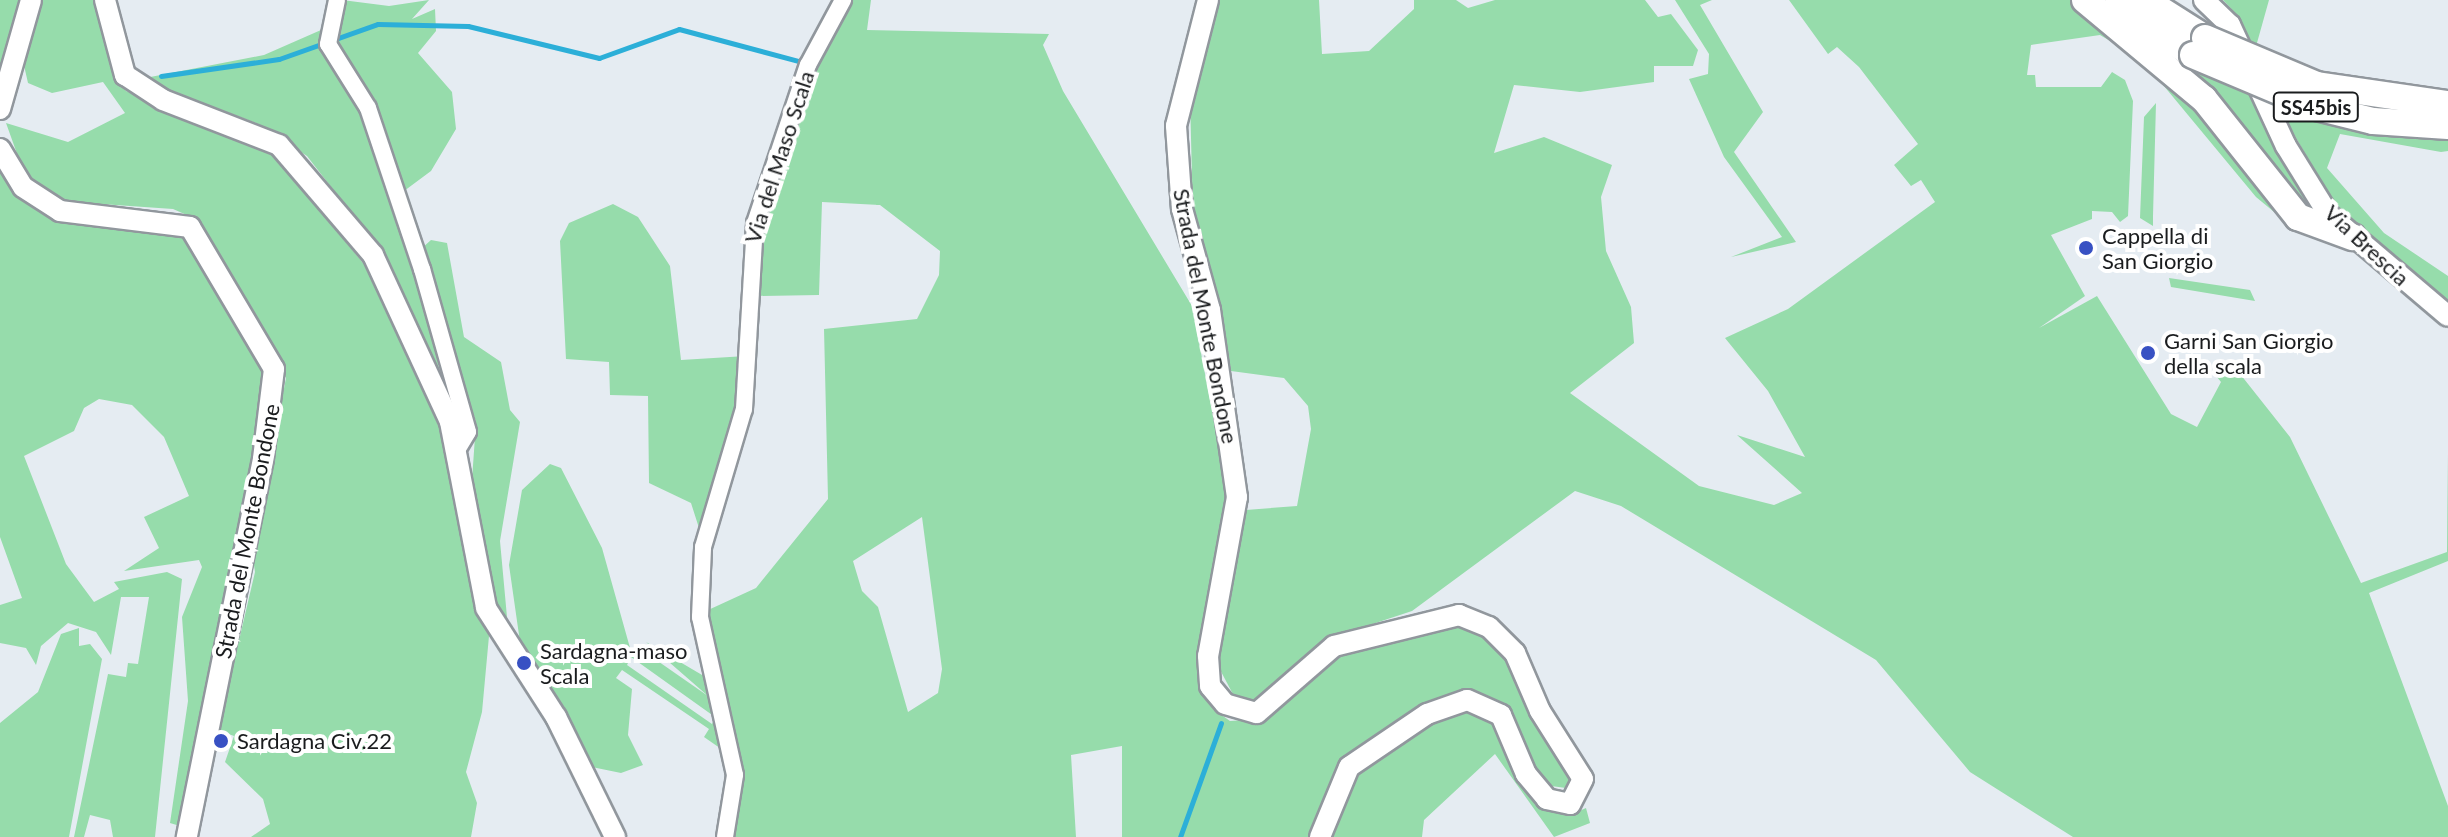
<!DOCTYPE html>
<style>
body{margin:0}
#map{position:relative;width:2448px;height:837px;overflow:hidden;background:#e5ecf2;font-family:Lato,sans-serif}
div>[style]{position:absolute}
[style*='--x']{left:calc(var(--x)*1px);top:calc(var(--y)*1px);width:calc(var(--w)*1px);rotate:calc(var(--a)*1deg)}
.green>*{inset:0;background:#96dcab}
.stream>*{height:5px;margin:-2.5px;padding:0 2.5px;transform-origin:2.5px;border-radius:2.5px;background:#2cafd8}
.roads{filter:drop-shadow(2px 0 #91979d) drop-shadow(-2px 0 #91979d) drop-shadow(0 2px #91979d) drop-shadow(0 -2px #91979d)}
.minor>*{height:16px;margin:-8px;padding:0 8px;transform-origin:8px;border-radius:8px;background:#fff}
.tertiary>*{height:20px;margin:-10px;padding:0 10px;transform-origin:10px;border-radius:10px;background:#fff}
.trunk>*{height:26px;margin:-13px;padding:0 13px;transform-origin:13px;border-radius:13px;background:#fff}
.bridges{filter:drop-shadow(2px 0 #91979d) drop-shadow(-2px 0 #91979d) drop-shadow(0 2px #91979d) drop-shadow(0 -2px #91979d)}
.trunk-bridge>*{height:26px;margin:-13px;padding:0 13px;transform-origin:13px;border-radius:13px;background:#fff}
.dots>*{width:22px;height:22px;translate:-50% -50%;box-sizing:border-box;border:4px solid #fff;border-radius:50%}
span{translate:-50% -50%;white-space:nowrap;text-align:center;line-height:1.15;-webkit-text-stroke:8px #fff;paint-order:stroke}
.shield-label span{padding:2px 6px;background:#fff;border:2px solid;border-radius:6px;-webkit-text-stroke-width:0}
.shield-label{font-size:20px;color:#1a1c1e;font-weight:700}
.street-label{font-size:22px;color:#1a1c1e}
.poi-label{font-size:22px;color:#1a1c1e}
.left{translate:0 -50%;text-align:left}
</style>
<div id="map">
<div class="green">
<div style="clip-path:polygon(0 0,21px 0,0 70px)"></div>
<div style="clip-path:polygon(40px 0,97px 0,110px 66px,126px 91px,270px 149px,372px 274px,446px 443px,489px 636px,482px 712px,466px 772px,477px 803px,471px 837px,251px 837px,270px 824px,263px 799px,225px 762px,234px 736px,218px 730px,255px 572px,252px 552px,286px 378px,196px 219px,173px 209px,58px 201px,25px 176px,6px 123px,68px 142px,125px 113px,103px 82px,52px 93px,28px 83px,23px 61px)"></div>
<div style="clip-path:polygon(342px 0,389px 6px,429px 0,412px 19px,435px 9px,436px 31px,418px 53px,452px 92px,456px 129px,431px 171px,400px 194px,334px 43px)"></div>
<div style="clip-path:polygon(evenodd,848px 0,871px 0,867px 30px,1049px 34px,1043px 45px,1063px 91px,1192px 306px,1228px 494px,1198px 679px,1213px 709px,1230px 721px,1260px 719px,1319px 666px,1356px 645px,1456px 623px,1480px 631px,1511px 662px,1572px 779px,1566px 788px,1551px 786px,1538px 774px,1503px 705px,1467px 689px,1424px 705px,1345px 755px,1312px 837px,1122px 837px,1122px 746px,1071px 755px,1076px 837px,729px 837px,740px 783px,733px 719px,706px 611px,756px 588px,828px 499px,824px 329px,917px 319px,939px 275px,940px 251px,880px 205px,822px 202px,819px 295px,755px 296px,755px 245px,812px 66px,848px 0,922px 517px,942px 669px,938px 693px,908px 712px,878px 607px,862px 591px,853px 561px,922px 517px)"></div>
<div style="clip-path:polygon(1218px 0,1319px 0,1322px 54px,1369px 51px,1414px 9px,1414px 0,1456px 0,1468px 8px,1495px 0,1645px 0,1658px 17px,1671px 14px,1698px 50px,1693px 66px,1654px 66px,1654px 82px,1580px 92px,1514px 85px,1494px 153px,1544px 137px,1612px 165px,1601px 197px,1606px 251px,1631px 307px,1634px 343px,1570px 393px,1699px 486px,1774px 505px,1802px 493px,1737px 435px,1805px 457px,1768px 391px,1725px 338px,1788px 309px,1935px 202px,1921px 180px,1911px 186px,1894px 165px,1918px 144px,1859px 67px,1837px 47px,1828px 54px,1789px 0,2071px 0,2183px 89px,2291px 226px,2256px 197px,2149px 68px,2122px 48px,2100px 35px,2031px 45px,2027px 75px,2035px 75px,2036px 87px,2101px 87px,2112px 72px,2125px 80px,2133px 101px,2128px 216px,2120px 222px,2112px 212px,2092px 211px,2092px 219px,2051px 235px,2085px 296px,2039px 328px,2097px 296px,2171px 414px,2197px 427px,2221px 382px,2212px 371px,2233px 365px,2290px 437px,2361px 583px,2447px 552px,2448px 452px,2448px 561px,2369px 593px,2448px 806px,2448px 837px,2073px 837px,1970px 772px,1876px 660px,1621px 506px,1575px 491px,1412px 611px,1321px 641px,1261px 701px,1235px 698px,1217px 664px,1246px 510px,1297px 506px,1311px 429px,1308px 406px,1284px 378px,1231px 371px,1222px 311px,1193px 218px,1190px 98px)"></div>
<div style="clip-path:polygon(1675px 0,1712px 0,1700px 5px,1763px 112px,1734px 152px,1796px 242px,1731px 257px,1782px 237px,1724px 157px,1689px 79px,1708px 74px,1709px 54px)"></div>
<div style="clip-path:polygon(2223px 0,2269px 0,2255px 50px,2238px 16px)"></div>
<div style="clip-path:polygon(321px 30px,325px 52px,362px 107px,419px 279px,441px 376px,373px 241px,307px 156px,256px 123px,140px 79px,264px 55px)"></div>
<div style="clip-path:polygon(2168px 56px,2257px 97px,2278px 154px,2318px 217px,2289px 195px,2221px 102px)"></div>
<div style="clip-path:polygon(2156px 103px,2153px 216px,2153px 226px,2140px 218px,2144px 117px)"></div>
<div style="clip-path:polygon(2278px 107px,2370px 132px,2448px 138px,2448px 151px,2441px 152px,2340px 134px,2327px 168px,2384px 233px,2448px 276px,2448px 305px,2335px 205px)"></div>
<div style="clip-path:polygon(0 171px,71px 222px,190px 238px,264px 373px,265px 401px,180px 826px,170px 823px,188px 701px,182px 617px,202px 567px,199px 560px,124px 571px,159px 548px,144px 517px,189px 496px,164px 437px,132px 405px,99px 399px,84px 408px,74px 431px,24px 456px,66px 564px,94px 602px,119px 589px,114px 582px,167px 572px,182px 579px,155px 837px,113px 837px,110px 820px,90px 815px,84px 837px,74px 837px,108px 674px,126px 677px,128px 663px,138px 664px,149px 597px,121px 597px,111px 655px,96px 632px,68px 623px,41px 646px,36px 665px,26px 648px,0 643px,0 605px,22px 598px,0 537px)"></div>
<div style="clip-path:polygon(613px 204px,638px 217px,670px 266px,681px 360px,746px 356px,741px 401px,699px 528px,691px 503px,649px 483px,648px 396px,610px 395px,609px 362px,566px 359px,560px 241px,569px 223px)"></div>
<div style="clip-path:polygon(431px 240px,447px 243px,464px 337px,501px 362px,510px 410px,520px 422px,500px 541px,508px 628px,492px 594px,472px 480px,476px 422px,421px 249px)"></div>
<div style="clip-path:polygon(2169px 278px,2250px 290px,2255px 301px,2171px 287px)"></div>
<div style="clip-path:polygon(evenodd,550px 464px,561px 468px,602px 548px,632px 655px,639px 648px,708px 696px,646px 642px,714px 682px,727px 753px,704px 737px,709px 729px,622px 670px,616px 678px,632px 689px,628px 735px,643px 765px,621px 773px,587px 766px,572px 724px,520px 642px,509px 565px,522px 490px,550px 464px,631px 657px,715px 717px,712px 724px,627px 665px,631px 657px)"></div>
<div style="clip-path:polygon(79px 628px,79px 646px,90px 644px,102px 659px,69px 837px,0 837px,0 723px,38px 692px,61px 634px)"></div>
<div style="clip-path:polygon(1460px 707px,1489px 713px,1547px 809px,1568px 816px,1586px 808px,1590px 823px,1554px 837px,1495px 754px,1424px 820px,1422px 837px,1329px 837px,1364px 760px)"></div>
</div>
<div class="stream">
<div style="--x:161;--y:76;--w:119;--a:-8.2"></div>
<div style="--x:279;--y:59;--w:105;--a:-19.5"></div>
<div style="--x:378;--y:24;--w:90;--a:1.3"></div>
<div style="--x:468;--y:26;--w:135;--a:13.7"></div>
<div style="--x:599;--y:58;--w:85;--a:-19.9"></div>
<div style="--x:679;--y:29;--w:127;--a:15"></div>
<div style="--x:1180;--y:837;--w:121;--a:-70.2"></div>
</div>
<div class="roads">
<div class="minor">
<div style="--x:337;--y:0;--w:45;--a:101.6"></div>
<div style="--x:328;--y:44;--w:75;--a:58"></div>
<div style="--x:368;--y:108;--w:170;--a:71.5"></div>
<div style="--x:422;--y:269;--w:169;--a:74.2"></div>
<div style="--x:468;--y:432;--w:21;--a:121"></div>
<div style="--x:725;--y:837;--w:63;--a:-80.8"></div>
<div style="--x:735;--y:775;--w:162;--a:-102.5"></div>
<div style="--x:700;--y:617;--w:70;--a:-87.5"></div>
<div style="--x:703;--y:547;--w:144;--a:-73.5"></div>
<div style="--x:744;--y:409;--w:186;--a:-86.6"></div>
<div style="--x:755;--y:223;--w:167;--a:-71.5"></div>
<div style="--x:808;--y:65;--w:74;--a:-61.7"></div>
</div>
<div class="tertiary">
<div style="--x:105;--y:0;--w:78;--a:75.1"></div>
<div style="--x:125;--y:75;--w:45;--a:33.3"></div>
<div style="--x:163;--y:100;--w:124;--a:21.2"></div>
<div style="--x:279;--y:145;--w:145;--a:49.5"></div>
<div style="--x:373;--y:255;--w:184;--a:65.2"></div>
<div style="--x:450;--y:422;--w:189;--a:79"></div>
<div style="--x:486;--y:608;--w:130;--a:57.3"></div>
<div style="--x:556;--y:717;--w:134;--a:63.8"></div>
<div style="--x:1208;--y:0;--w:130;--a:104.3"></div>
<div style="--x:1176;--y:126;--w:83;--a:85.9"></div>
<div style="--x:1182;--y:209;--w:105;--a:74.5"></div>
<div style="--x:1210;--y:310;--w:189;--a:81.8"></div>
<div style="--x:1237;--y:497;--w:162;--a:100.3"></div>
<div style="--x:1208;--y:656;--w:30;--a:86"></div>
<div style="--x:1210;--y:686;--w:23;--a:50"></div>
<div style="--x:1225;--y:704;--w:33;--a:16"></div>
<div style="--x:1257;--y:713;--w:102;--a:-41"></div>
<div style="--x:1334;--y:646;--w:129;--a:-13.9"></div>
<div style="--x:1459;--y:615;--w:32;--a:22"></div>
<div style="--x:1489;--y:627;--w:37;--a:45"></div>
<div style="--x:1515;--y:653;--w:63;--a:66.7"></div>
<div style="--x:1540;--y:711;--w:80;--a:57.7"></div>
<div style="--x:1583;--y:779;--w:28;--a:117"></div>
<div style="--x:1570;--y:804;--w:24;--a:-168"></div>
<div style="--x:1547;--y:799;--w:33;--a:-130"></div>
<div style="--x:1526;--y:774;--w:64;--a:-113"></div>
<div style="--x:1501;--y:715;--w:37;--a:-156"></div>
<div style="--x:1467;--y:700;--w:42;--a:160.7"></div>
<div style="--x:1427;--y:714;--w:94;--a:145.8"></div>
<div style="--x:1349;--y:767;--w:76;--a:112.5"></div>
<div style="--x:2204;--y:0;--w:36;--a:44"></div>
<div style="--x:2230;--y:25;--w:133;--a:65.2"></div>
<div style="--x:2286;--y:146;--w:80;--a:58.3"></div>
<div style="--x:2328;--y:214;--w:157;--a:40.4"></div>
<div style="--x:0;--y:109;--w:113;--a:-74.1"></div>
<div style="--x:0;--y:149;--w:44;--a:58.8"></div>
<div style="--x:23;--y:187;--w:44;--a:33"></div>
<div style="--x:60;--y:211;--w:131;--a:7"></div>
<div style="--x:190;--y:227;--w:165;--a:59.4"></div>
<div style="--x:274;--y:369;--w:91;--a:97"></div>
<div style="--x:263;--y:459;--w:386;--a:101.4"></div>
</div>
<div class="trunk">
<div style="--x:2085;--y:0;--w:155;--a:39.8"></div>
<div style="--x:2204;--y:99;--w:151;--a:51.5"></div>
<div style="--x:2298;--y:217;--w:58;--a:20.3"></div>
<div style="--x:2145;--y:0;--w:71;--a:32.3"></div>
<div style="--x:2118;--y:4;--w:91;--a:34.2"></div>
</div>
</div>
<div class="bridges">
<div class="trunk-bridge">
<div style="--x:2205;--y:38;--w:121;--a:22.8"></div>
<div style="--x:2317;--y:85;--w:132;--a:8.3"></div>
<div style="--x:2193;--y:55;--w:134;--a:22.9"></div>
<div style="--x:2316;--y:107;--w:59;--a:13.8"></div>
<div style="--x:2373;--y:121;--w:75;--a:3.8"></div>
</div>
</div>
<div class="dots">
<div style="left:2086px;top:248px;background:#3851c3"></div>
<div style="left:2148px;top:353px;background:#3851c3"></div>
<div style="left:524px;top:663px;background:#3851c3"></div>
<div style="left:221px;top:741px;background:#3851c3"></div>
</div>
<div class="shield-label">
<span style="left:2316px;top:107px">SS45bis</span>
</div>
<div class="street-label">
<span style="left:779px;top:157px;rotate:-72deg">Via del Maso Scala</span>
<span style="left:2367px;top:245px;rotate:43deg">Via Brescia</span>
<span style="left:1206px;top:316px;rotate:79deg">Strada del Monte Bondone</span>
<span style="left:247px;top:531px;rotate:-79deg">Strada del Monte Bondone</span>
</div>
<div class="poi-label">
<span class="left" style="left:2102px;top:248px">Cappella di<br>San Giorgio</span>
<span class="left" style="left:2164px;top:353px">Garni San Giorgio<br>della scala</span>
<span class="left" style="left:540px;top:663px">Sardagna-maso<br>Scala</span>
<span class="left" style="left:237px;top:741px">Sardagna Civ.22</span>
</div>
</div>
